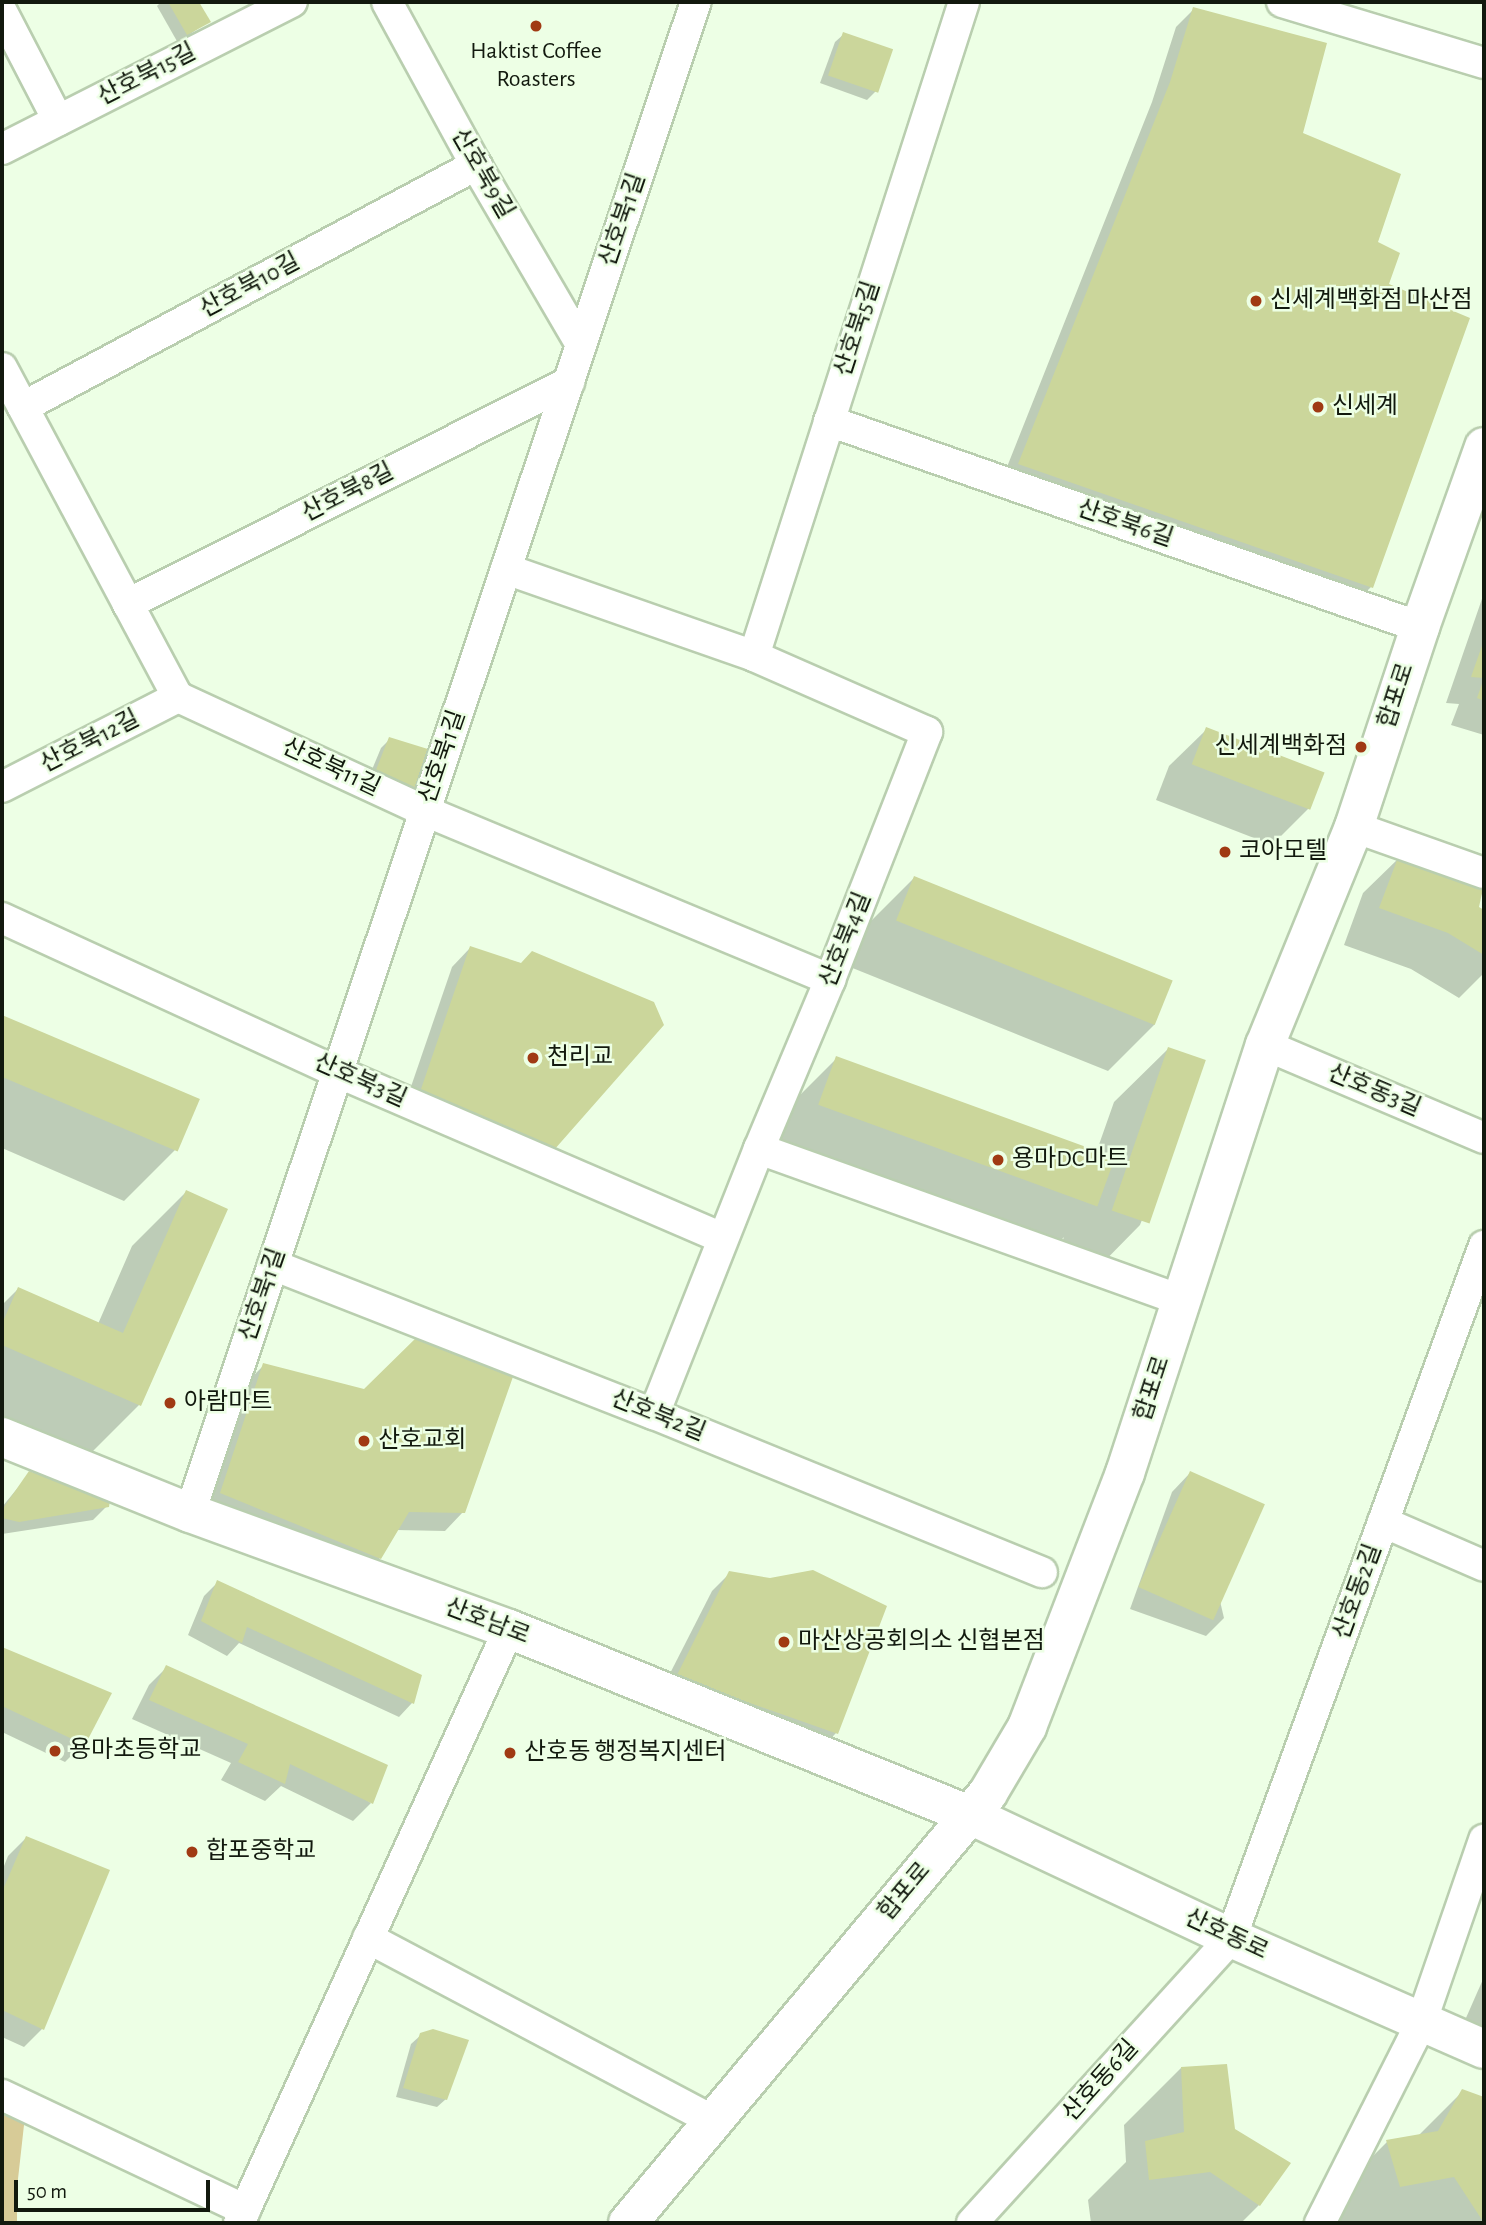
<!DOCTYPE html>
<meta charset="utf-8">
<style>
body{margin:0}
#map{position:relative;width:1486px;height:2225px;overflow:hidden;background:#edffe5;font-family:"Alegreya Sans","Noto Sans KR",sans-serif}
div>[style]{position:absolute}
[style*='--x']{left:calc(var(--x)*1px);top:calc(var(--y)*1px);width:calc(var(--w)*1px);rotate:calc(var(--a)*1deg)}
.green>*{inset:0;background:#d7cb97}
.shadow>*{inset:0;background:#0003}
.building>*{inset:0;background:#cbd69b;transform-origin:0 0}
.roads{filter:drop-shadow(2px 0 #b9ceaf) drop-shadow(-2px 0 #b9ceaf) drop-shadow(0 2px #b9ceaf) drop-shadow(0 -2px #b9ceaf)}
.street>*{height:30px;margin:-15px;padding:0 15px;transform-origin:15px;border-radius:15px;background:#fff}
.secondary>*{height:38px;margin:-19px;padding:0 19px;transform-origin:19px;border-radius:19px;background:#fff}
.dots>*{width:19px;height:19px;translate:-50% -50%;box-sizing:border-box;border:4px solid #edffe5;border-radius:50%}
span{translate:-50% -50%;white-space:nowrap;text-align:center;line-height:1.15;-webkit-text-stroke:5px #edffe5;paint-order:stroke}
.poi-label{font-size:24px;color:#12190e}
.left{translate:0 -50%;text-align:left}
.right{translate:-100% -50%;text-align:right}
.street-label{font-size:24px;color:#12190e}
.frame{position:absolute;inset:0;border:4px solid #12190e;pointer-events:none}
.scale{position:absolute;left:14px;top:2180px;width:196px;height:32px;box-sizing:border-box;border:4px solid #12190e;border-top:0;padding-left:9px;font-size:21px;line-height:24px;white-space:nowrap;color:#12190e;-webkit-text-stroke:5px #edffe5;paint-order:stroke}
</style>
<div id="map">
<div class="green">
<div style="clip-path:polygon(2px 2103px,25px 2116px,17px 2188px,17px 2223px,2px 2223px)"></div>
</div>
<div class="shadow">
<div style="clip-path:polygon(161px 2px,197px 2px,208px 21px,178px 43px,157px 6px)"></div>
<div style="clip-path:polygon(1194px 9px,1375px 243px,1387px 285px,1371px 587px,1353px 605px,1001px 482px,1152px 102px,1176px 27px)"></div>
<div style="clip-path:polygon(844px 34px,876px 91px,867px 100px,820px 83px,835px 42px)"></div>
<div style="clip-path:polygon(1484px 593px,1484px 735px,1451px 725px,1459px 704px,1446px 703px)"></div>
<div style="clip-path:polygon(1206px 730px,1309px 808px,1272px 845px,1156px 800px,1169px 766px)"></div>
<div style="clip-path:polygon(390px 739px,409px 795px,366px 784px,381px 748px)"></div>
<div style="clip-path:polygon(1400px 857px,1484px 886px,1477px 908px,1484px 912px,1484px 973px,1459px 998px,1411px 969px,1344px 945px,1363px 893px)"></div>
<div style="clip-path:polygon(914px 878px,1171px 982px,1154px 1025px,1108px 1071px,850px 967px,868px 924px)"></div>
<div style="clip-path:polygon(470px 948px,653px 1003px,403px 1110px,452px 967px)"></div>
<div style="clip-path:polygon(2px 1017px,198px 1101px,178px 1147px,124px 1201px,2px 1148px)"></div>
<div style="clip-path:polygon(1168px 1049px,1204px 1061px,1140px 1225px,1087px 1279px,1054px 1264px,1064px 1237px,1051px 1251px,772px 1151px,791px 1104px,837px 1058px,1096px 1153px,1114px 1102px)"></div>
<div style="clip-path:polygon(186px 1192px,226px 1209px,139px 1405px,85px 1459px,2px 1423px,2px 1305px,18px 1289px,98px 1324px,132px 1246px)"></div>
<div style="clip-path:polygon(264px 1365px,463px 1512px,445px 1531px,396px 1530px,380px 1558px,362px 1576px,203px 1511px,246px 1383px)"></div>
<div style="clip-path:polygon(30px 1473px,107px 1506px,93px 1520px,2px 1534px,2px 1507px)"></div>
<div style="clip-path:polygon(1190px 1473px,1224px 1618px,1206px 1636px,1130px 1609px,1172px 1492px)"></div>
<div style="clip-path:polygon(730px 1573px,885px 1607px,836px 1733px,818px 1752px,659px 1695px,712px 1591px)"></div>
<div style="clip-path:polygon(217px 1583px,420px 1676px,412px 1703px,399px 1717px,239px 1643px,227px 1656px,188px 1635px,204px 1596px)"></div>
<div style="clip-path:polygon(2px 1649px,109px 1694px,83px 1744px,65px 1762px,2px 1732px)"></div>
<div style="clip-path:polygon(167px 1667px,371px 1803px,353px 1821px,281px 1786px,265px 1801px,221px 1780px,231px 1763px,132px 1719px,149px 1685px)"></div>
<div style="clip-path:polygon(26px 1838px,108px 1871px,42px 2029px,24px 2047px,2px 2037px,2px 1871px,8px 1856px)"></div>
<div style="clip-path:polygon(1484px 1977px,1484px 2036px,1462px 2027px)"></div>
<div style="clip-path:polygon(421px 2035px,446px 2099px,437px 2107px,396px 2097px,411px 2044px)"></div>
<div style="clip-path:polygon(1181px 2068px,1233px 2131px,1259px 2205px,1241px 2223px,1091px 2223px,1088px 2200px,1126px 2162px,1124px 2125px)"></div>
<div style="clip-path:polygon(1463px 2091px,1484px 2099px,1484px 2223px,1337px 2223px,1330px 2199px,1387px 2142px,1418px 2136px)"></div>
</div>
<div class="building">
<div style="clip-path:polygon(168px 2px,199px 2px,211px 22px,187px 35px)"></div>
<div style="clip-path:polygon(1193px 7px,1327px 43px,1303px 133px,1401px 174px,1378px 242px,1400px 253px,1389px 284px,1470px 318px,1373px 588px,1018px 464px,1170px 82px)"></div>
<div style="left:843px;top:32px;width:53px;height:46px;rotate:19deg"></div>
<div style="clip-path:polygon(1484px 640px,1484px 678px,1471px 677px)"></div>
<div style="clip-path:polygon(1484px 678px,1484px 701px,1477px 698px)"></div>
<div style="left:1206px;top:727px;width:127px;height:40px;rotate:21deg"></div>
<div style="clip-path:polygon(389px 737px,431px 750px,411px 796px,374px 775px)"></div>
<div style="clip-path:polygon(1399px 855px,1484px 884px,1479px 907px,1484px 910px,1484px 955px,1448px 933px,1379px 908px)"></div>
<div style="left:914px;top:876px;width:279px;height:48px;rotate:22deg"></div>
<div style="clip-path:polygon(470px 946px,521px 963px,532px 951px,654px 1002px,664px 1025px,554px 1150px,420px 1092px)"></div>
<div style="left:2px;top:1015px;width:215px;height:57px;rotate:23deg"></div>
<div style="left:1168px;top:1047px;width:40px;height:173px;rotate:19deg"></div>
<div style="left:836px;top:1056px;width:297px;height:52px;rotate:20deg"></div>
<div style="clip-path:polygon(186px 1190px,228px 1209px,141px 1406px,2px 1345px,2px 1324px,18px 1287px,123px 1333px)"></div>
<div style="clip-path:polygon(419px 1335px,515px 1371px,465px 1513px,409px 1512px,381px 1559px,220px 1493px,263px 1363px,364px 1389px)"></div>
<div style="clip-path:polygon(29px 1471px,110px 1500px,109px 1507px,19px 1522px,2px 1518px,2px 1510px)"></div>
<div style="left:1190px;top:1471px;width:82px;height:127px;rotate:24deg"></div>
<div style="clip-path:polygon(813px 1570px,887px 1606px,838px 1734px,676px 1677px,729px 1571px,770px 1578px)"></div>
<div style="clip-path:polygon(217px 1580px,422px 1675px,414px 1704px,247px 1627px,242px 1643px,201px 1621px)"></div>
<div style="clip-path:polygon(2px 1647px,112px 1693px,85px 1745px,2px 1706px)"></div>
<div style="clip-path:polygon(166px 1665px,388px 1765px,373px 1804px,290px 1764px,285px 1784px,238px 1762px,248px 1744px,149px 1700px)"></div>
<div style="clip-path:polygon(26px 1836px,110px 1870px,44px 2030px,2px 2010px,2px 1892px)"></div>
<div style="clip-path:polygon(433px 2029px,469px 2040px,447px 2100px,403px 2088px,420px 2033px)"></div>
<div style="clip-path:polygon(1227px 2064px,1235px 2129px,1291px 2163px,1260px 2206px,1210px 2172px,1149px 2180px,1145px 2141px,1184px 2132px,1181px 2067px)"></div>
<div style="clip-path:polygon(1462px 2089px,1484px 2097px,1484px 2223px,1454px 2177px,1400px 2187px,1386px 2140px,1438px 2131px)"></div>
</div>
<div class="roads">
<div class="street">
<div style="--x:387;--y:2;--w:186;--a:61.4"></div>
<div style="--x:476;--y:165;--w:208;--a:59.7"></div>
<div style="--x:1282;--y:2;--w:211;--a:16.8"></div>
<div style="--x:2;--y:12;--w:122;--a:62.6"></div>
<div style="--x:2;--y:149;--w:325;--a:-26.9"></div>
<div style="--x:2;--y:368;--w:373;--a:61.9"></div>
<div style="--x:178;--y:697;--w:272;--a:24.8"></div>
<div style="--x:425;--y:811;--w:439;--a:22.6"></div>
<div style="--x:23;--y:407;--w:514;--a:-28.11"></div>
<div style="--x:829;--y:421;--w:626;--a:19.22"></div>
<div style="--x:506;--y:569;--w:263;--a:19.3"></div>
<div style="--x:754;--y:656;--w:189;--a:23.7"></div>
<div style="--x:927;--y:732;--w:266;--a:111.4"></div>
<div style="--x:830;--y:980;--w:183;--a:112.8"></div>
<div style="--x:759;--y:1149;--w:448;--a:19.7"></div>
<div style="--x:128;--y:604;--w:494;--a:-26.7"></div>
<div style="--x:754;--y:656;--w:687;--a:-72.2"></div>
<div style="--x:2;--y:787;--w:198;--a:-27.1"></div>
<div style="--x:1354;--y:827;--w:138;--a:19.5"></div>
<div style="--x:2;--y:918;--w:369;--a:24.7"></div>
<div style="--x:337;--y:1072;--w:419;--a:23.3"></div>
<div style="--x:1265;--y:1045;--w:238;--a:23"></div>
<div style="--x:273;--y:1265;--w:409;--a:21.4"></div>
<div style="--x:654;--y:1414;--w:419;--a:22.2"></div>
<div style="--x:654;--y:1414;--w:285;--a:-68.4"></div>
<div style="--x:190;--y:1513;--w:1593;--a:-71.49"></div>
<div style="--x:1383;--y:1522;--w:110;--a:23.5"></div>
<div style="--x:368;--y:1938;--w:391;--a:27.9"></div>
<div style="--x:2;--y:2095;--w:269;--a:25.3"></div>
<div style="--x:239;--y:2223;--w:652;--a:-65.56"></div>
<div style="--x:972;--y:2223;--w:385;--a:-47.7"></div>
<div style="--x:1231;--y:1938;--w:737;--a:-69.92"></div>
<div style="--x:1320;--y:2223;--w:224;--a:-63.2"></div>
<div style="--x:1421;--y:2023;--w:194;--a:-71"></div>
</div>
<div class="secondary">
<div style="--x:2;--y:1437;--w:203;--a:22"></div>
<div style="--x:190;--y:1513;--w:339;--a:20"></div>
<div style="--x:509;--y:1629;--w:497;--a:22"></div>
<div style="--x:970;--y:1815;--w:289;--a:25.2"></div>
<div style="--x:1231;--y:1938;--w:276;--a:23.7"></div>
<div style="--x:628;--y:2223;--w:561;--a:-50.06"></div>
<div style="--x:988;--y:1793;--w:77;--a:-59.4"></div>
<div style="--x:1027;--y:1727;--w:272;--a:-68.9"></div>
<div style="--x:1125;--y:1473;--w:450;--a:-71.9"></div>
<div style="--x:1265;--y:1045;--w:235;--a:-67.8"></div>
<div style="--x:1354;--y:827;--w:211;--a:-71.7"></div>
<div style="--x:1420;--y:627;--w:191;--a:-70.4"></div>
</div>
</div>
<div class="dots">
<div style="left:536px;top:26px;background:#a03a13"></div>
<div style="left:1256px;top:301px;background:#a03a13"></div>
<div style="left:1318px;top:407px;background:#a03a13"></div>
<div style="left:1361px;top:747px;background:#a03a13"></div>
<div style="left:1225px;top:852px;background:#a03a13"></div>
<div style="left:533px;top:1058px;background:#a03a13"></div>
<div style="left:998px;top:1160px;background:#a03a13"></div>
<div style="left:170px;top:1403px;background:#a03a13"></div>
<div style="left:364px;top:1441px;background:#a03a13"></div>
<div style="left:784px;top:1642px;background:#a03a13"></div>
<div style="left:55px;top:1751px;background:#a03a13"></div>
<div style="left:510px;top:1753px;background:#a03a13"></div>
<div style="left:192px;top:1852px;background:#a03a13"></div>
</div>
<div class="poi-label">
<span style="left:536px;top:66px">Haktist Coffee<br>Roasters</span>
<span class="left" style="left:1270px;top:301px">신세계백화점 마산점</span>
<span class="left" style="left:1332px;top:407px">신세계</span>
<span class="right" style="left:1347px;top:747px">신세계백화점</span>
<span class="left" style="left:1239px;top:852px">코아모텔</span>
<span class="left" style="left:547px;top:1058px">천리교</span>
<span class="left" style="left:1012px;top:1160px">용마DC마트</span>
<span class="left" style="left:184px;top:1403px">아람마트</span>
<span class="left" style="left:378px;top:1441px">산호교회</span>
<span class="left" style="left:798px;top:1642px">마산상공회의소 신협본점</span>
<span class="left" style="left:69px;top:1751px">용마초등학교</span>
<span class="left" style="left:524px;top:1753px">산호동 행정복지센터</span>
<span class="left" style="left:206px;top:1852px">합포중학교</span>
</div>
<div class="street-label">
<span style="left:147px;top:75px;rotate:-27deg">산호북15길</span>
<span style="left:482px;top:174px;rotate:60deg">산호북9길</span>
<span style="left:623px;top:220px;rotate:-71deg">산호북1길</span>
<span style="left:250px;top:286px;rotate:-28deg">산호북10길</span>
<span style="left:858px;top:329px;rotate:-72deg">산호북5길</span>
<span style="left:348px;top:493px;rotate:-27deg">산호북8길</span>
<span style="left:1125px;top:524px;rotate:19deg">산호북6길</span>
<span style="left:1397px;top:696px;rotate:-72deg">합포로</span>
<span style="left:90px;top:742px;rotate:-27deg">산호북12길</span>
<span style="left:443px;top:757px;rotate:-71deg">산호북1길</span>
<span style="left:331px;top:768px;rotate:25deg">산호북11길</span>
<span style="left:846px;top:940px;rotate:-68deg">산호북4길</span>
<span style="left:360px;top:1081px;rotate:24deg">산호북3길</span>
<span style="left:1374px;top:1091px;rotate:23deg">산호동3길</span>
<span style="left:263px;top:1295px;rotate:-71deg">산호북1길</span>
<span style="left:1153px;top:1389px;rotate:-72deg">합포로</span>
<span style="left:658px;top:1416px;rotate:22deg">산호북2길</span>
<span style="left:1358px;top:1592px;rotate:-70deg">산호동2길</span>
<span style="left:487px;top:1622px;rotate:21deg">산호남로</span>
<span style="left:905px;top:1892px;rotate:-50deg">합포로</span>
<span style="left:1226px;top:1935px;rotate:25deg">산호동로</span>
<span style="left:1101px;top:2081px;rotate:-48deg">산호동6길</span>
</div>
<div class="frame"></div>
<div class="scale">50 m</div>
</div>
